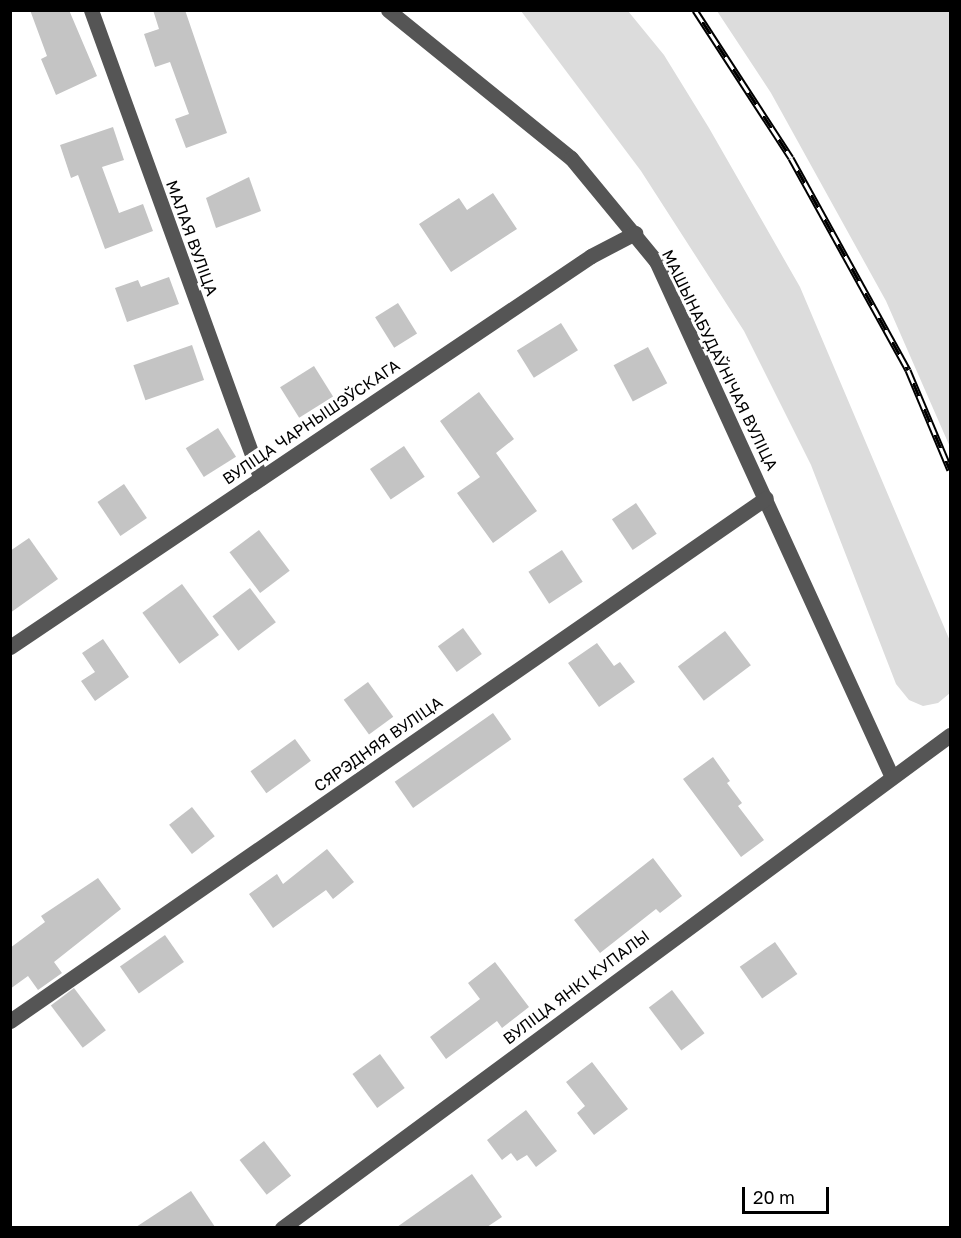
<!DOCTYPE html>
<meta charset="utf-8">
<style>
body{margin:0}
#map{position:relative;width:961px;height:1238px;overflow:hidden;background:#fff;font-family:"Golos Text",sans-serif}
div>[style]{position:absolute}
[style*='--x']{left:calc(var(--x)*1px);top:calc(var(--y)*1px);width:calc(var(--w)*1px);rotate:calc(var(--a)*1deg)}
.green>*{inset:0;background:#dcdcdc}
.building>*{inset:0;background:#c4c4c4;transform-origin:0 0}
.minor>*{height:15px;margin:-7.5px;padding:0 7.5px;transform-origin:7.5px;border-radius:7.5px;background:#555}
.rail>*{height:7px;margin-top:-3.5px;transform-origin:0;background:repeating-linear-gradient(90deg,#fff 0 14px,#000 0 28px);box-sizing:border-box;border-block:2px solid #000}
span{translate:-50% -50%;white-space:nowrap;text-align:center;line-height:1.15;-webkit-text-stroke:6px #fff;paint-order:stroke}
.street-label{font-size:16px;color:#000}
.frame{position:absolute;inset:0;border:12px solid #000;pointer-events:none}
.scale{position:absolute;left:742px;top:1187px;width:87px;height:27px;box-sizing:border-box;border:3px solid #000;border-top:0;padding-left:8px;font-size:18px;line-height:21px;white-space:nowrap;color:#000;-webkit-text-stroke:4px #fff;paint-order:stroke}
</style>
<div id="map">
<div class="green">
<div style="clip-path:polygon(521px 11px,628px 11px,664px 55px,709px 128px,800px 287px,950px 641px,950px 693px,938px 703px,923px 706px,909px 700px,896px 684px,811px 465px,744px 331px,641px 171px)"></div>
<div style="clip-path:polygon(717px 11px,950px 11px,950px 447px,886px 301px,771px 93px)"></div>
</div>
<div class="building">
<div style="clip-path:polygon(30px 10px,69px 10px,97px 76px,56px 95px,41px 59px,47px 56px)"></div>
<div style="clip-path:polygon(153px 10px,185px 10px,227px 133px,186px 148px,175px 119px,189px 114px,170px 62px,155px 67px,144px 34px,159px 29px)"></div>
<div style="clip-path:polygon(113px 127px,124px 160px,102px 167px,119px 213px,143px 204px,153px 231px,105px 249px,78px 175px,71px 178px,60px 145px)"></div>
<div style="clip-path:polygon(249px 177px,261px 211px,216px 228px,206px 198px)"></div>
<div style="clip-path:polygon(493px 193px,517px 229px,451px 272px,419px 224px,459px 198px,467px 210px)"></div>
<div style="clip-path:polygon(169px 277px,179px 304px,127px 322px,115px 288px,138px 280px,141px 287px)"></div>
<div style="left:398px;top:303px;width:36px;height:27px;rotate:58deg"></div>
<div style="left:561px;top:323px;width:32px;height:52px;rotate:58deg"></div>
<div style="left:192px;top:345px;width:37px;height:62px;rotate:71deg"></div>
<div style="left:648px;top:347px;width:41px;height:39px;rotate:62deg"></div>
<div style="left:314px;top:366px;width:36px;height:40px;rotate:58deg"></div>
<div style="clip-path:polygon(479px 392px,514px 439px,496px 453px,537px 511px,493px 543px,457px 493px,480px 477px,440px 421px)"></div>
<div style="left:218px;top:428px;width:34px;height:38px;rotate:58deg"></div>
<div style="left:404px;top:446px;width:37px;height:41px;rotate:56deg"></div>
<div style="left:124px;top:484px;width:41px;height:32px;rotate:56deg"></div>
<div style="left:636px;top:503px;width:37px;height:29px;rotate:56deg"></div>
<div style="left:259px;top:530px;width:51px;height:37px;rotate:53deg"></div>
<div style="clip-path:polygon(29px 538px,58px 579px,10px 613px,10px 551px)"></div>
<div style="left:562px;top:550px;width:38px;height:40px;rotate:57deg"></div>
<div style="left:182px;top:584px;width:63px;height:49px;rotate:54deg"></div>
<div style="left:250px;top:588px;width:43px;height:47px;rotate:53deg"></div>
<div style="left:463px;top:628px;width:32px;height:31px;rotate:54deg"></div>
<div style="left:725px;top:631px;width:43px;height:59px;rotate:53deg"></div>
<div style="clip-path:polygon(103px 639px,129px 677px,95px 701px,81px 681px,95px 672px,82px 653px)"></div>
<div style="clip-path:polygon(597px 643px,614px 666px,620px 662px,635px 682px,599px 707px,568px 663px)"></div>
<div style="left:368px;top:682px;width:43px;height:30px;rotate:54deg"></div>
<div style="left:493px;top:713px;width:32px;height:120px;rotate:55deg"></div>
<div style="left:295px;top:739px;width:27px;height:55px;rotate:54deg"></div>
<div style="clip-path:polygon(713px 757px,730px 781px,727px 783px,742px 803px,738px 806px,764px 840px,741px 857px,683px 779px)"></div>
<div style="left:192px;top:807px;width:37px;height:29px;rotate:52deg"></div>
<div style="clip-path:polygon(327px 849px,354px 882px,333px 899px,326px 890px,273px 928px,249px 894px,277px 874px,283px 884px)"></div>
<div style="clip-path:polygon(653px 858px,682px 896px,660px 913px,656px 909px,600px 953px,574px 920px)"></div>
<div style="clip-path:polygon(98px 878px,121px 909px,54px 962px,62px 973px,38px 990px,28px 976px,10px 989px,10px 948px,45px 922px,41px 916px)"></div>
<div style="left:165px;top:935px;width:33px;height:55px;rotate:55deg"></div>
<div style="left:775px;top:942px;width:39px;height:43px;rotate:55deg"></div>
<div style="clip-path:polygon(495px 962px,529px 1007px,502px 1028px,497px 1021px,446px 1059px,430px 1037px,480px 999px,468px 983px)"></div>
<div style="left:74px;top:988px;width:53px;height:29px;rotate:53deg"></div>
<div style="left:672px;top:990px;width:54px;height:29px;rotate:53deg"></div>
<div style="left:380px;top:1054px;width:42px;height:34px;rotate:54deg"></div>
<div style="clip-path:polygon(592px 1062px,628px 1109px,594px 1135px,577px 1113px,585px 1106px,566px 1082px)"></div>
<div style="clip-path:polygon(526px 1110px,557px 1151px,536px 1167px,527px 1155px,517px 1161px,511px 1153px,502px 1160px,487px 1140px)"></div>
<div style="left:264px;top:1141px;width:44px;height:31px;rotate:52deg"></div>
<div style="clip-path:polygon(472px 1174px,502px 1217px,487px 1227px,397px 1227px)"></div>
<div style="clip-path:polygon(191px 1191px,215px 1227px,136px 1227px)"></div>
</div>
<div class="minor">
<div style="--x:91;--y:10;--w:498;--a:70.1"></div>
<div style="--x:388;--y:10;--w:235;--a:39"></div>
<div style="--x:571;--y:158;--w:134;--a:50.5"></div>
<div style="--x:656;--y:261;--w:565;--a:65.43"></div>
<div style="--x:10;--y:647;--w:700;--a:-33.94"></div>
<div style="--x:591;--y:256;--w:50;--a:-27.6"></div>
<div style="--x:10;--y:1021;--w:919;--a:-34.68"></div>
<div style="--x:282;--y:1228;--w:830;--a:-36.43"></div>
</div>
<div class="rail">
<div style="--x:695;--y:10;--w:176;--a:57"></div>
<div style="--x:791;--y:158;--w:242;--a:61.1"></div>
<div style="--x:908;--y:370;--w:108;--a:67.2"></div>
</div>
<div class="street-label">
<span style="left:192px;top:238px;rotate:70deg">МАЛАЯ ВУЛІЦА</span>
<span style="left:720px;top:360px;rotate:64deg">МАШЫНАБУДАЎНІЧАЯ ВУЛІЦА</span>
<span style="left:311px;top:422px;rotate:-34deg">ВУЛІЦА ЧАРНЫШЭЎСКАГА</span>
<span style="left:378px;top:744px;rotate:-35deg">СЯРЭДНЯЯ ВУЛІЦА</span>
<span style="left:576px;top:987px;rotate:-37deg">ВУЛІЦА ЯНКІ КУПАЛЫ</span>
</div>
<div class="frame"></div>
<div class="scale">20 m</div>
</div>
